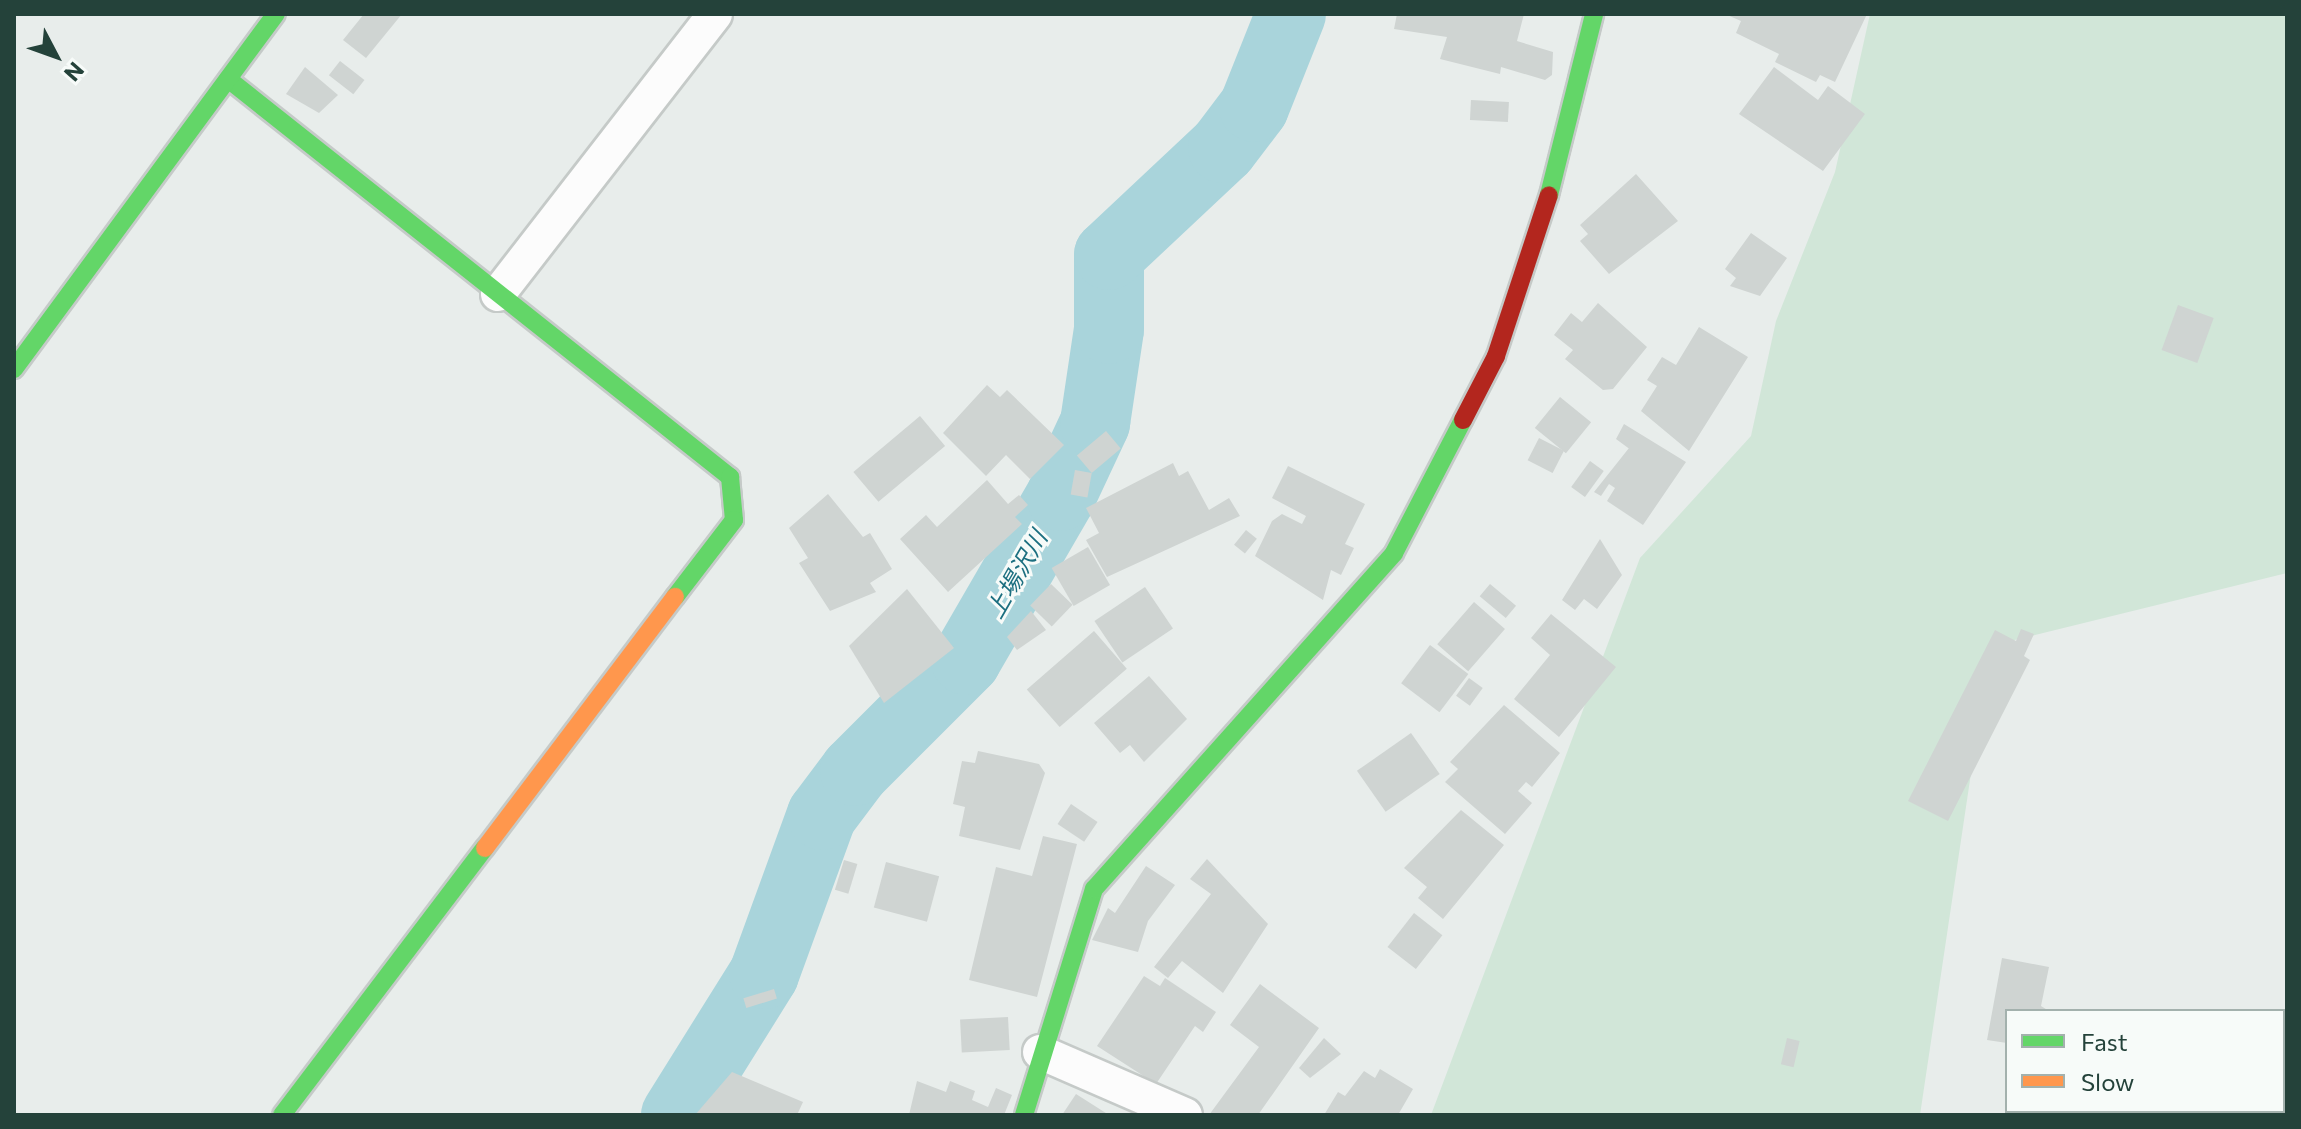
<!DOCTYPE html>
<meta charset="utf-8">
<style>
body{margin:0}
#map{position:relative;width:2301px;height:1129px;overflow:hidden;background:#e8edeb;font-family:Commissioner,"Noto Sans JP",sans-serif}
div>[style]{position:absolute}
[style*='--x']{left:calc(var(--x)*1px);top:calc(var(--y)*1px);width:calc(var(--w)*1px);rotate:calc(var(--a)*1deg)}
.green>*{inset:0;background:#d1e6d8}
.river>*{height:70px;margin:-35px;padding:0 35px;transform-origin:35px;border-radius:35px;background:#a9d4db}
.building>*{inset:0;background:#cfd4d2;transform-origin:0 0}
.roads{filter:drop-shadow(2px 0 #c5cac8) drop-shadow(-2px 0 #c5cac8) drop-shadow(0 2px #c5cac8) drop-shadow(0 -2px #c5cac8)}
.street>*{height:34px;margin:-17px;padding:0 17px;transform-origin:17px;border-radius:17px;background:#fcfcfc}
.fast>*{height:18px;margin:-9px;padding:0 9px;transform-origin:9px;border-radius:9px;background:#63d668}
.slow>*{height:18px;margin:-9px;padding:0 9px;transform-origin:9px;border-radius:9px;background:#ff974d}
.jam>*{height:18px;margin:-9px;padding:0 9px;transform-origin:9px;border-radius:9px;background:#b3261e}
span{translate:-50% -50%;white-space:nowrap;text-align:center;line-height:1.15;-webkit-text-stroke:6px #f7fbf9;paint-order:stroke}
.water-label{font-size:24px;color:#1c6f80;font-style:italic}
.frame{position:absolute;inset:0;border:16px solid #24423a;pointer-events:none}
.legend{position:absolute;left:2005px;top:1009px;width:280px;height:104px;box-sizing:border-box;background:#f7fbf9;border:2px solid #a3b1ad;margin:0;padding:10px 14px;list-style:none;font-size:24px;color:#24423a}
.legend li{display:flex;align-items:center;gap:16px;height:40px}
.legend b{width:40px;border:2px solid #a3b1ad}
.north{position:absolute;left:16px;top:16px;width:80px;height:80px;-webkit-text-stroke:6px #f7fbf9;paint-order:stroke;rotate:131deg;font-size:22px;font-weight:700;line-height:32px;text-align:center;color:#24423a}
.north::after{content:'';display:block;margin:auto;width:28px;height:36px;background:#24423a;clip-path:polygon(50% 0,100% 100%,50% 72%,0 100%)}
</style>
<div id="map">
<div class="green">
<div style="clip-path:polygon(1870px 14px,2287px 14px,2287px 573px,1990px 646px,1920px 1115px,1431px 1115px,1640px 558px,1751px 436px,1776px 321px,1835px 172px)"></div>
</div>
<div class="river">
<div style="--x:676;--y:1115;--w:166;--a:-58"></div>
<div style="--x:764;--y:974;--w:169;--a:-70"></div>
<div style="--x:822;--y:815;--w:55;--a:-53.1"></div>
<div style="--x:855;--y:771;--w:157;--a:-45"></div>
<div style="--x:966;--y:660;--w:190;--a:-59.9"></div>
<div style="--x:1061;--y:496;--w:81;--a:-65"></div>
<div style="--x:1095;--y:423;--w:95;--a:-81.5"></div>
<div style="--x:1109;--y:329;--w:74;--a:-90"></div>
<div style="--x:1109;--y:255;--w:156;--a:-43.2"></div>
<div style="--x:1223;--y:148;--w:51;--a:-52.9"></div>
<div style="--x:1254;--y:107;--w:100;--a:-68.3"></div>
</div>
<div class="building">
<div style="clip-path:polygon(364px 14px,402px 14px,366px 58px,343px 40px)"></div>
<div style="clip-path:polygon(1397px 14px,1524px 14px,1517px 41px,1553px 52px,1552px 75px,1545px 80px,1501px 67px,1500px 74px,1440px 59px,1447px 37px,1394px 29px)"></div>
<div style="clip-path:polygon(1725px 14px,1867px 14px,1835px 82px,1820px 75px,1816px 82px,1775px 62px,1779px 54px,1736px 33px,1741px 21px)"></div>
<div style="left:340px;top:61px;width:31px;height:18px;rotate:38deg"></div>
<div style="clip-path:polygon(305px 67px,338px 95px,319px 113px,286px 94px)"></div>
<div style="clip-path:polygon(1774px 67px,1818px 100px,1828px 86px,1865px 114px,1823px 171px,1739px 114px)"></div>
<div style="left:1471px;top:100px;width:38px;height:20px;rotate:3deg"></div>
<div style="clip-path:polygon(1636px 174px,1678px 221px,1609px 274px,1580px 241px,1588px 234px,1580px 225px)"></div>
<div style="clip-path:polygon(1751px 233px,1787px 258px,1760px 296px,1730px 286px,1736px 278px,1725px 269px)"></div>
<div style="clip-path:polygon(1598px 303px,1647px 347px,1613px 389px,1603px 390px,1565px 359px,1573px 350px,1554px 335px,1571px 313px,1582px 322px)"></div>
<div style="left:2178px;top:305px;width:38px;height:48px;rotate:20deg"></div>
<div style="clip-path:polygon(1699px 327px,1748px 357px,1689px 451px,1641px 411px,1657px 386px,1647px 380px,1662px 357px,1676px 365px)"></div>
<div style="clip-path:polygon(987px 385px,1000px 397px,1007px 390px,1064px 445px,1030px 479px,1006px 455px,986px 476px,943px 433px)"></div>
<div style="left:1560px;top:397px;width:40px;height:40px;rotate:39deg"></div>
<div style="left:920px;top:416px;width:39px;height:87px;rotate:50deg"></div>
<div style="clip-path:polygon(1624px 424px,1686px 462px,1643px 525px,1607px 501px,1615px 488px,1609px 484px,1601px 496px,1594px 492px,1629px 448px,1635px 453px,1616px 439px)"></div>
<div style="left:1106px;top:431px;width:23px;height:38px;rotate:50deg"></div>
<div style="left:1539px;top:438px;width:28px;height:25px;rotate:27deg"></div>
<div style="left:1590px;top:461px;width:17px;height:32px;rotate:36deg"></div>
<div style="clip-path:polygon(1173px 463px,1179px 476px,1188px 471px,1209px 510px,1229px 498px,1240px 516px,1107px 577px,1086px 540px,1099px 533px,1086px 508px)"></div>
<div style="clip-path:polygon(1288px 466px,1365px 504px,1345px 544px,1354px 548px,1341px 575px,1331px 570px,1323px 600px,1255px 556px,1272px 521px,1282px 514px,1302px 524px,1306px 516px,1272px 498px)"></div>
<div style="left:1075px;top:470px;width:17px;height:25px;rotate:10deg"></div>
<div style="clip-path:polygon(987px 480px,1008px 504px,1019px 495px,1028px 505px,1015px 517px,1022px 524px,948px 592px,900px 539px,926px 515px,937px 527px)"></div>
<div style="clip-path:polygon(828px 494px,863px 537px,870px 533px,892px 569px,870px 583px,876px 592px,830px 611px,799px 563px,808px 558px,789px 528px)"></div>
<div style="left:1246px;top:530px;width:14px;height:19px;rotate:39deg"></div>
<div style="clip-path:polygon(1600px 539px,1622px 575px,1597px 609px,1584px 599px,1575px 610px,1562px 600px)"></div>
<div style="left:1088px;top:547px;width:44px;height:42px;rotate:60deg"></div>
<div style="left:1051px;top:584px;width:30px;height:30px;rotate:44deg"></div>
<div style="left:1490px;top:584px;width:34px;height:16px;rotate:40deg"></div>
<div style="left:1145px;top:587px;width:50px;height:61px;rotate:56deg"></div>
<div style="clip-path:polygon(907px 589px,954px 648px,884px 703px,849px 646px)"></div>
<div style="left:1474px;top:602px;width:41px;height:56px;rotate:41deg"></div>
<div style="clip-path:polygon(1031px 611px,1046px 630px,1017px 650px,1007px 637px)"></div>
<div style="clip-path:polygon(1551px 614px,1616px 667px,1559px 737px,1514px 699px,1550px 655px,1531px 638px)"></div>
<div style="clip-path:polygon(2021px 629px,2034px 634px,2024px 656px,2030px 660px,1948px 821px,1908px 801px,1995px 630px,2016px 641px)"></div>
<div style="left:1094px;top:631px;width:50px;height:89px;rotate:49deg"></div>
<div style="left:1430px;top:645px;width:48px;height:48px;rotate:37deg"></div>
<div style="clip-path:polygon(1149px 676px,1187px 719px,1144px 762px,1130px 745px,1120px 753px,1094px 723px)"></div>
<div style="left:1469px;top:678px;width:17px;height:22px;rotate:36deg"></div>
<div style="clip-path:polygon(1504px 705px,1560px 753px,1532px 787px,1526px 782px,1518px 791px,1532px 803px,1505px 834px,1445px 782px,1458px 769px,1450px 762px)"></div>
<div style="left:1411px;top:733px;width:50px;height:66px;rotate:55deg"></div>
<div style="clip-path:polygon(978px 751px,1039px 764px,1045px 773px,1020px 850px,959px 836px,965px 807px,953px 804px,962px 761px,975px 763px)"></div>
<div style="left:1071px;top:804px;width:32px;height:24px;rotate:34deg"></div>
<div style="clip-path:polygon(1461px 810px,1504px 845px,1443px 919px,1418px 898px,1427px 887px,1404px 868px)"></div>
<div style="clip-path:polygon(1043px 836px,1077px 844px,1037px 997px,969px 980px,996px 867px,1032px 876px)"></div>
<div style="clip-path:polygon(1207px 859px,1268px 924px,1223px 993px,1182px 961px,1168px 978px,1154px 967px,1211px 894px,1190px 879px)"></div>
<div style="left:844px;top:860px;width:14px;height:31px;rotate:17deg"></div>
<div style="left:886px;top:862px;width:55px;height:47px;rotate:15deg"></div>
<div style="clip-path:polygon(1146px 866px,1175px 885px,1148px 921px,1138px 952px,1092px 940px,1108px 908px,1115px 913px)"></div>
<div style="left:1414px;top:913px;width:36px;height:43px;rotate:38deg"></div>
<div style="clip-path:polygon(2002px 958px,2049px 967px,2041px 1006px,2049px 1011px,2007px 1011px,2007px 1043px,1987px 1040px)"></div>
<div style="clip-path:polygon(1144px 976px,1160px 986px,1165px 978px,1216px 1012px,1203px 1032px,1195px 1026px,1156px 1084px,1097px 1046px)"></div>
<div style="clip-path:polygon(1260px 984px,1319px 1028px,1258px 1115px,1209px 1115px,1259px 1047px,1230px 1025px)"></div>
<div style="left:774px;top:989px;width:10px;height:32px;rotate:73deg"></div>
<div style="left:1008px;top:1017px;width:33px;height:48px;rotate:87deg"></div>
<div style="clip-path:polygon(1324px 1038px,1341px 1054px,1310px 1078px,1299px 1068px)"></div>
<div style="left:1787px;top:1038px;width:13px;height:27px;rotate:13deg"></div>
<div style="clip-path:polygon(1380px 1069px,1413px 1089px,1398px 1115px,1324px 1115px,1338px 1092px,1345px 1096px,1364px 1071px,1375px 1078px)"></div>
<div style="clip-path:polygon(732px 1072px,803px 1102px,797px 1115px,695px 1115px)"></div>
<div style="clip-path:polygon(917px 1081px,946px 1092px,950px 1081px,975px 1091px,972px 1100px,988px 1107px,996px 1088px,1012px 1095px,1004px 1115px,909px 1115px)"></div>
<div style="clip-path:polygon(1076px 1094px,1109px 1115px,1062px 1115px)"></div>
</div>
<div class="roads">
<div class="street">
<div style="--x:498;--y:294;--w:354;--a:-52.2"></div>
<div style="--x:1040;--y:1052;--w:158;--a:23.5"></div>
</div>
<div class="fast">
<div style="--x:228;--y:79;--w:641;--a:38.41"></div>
<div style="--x:730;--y:477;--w:43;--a:84.7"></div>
<div style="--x:734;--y:520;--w:97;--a:127.5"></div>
<div style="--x:1549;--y:195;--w:187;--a:-76"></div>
<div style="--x:14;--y:369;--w:441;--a:-53.6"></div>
<div style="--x:282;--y:1115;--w:335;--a:-52.8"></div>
<div style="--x:1024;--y:1115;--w:237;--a:-72.8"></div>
<div style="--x:1094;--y:889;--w:450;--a:-48.2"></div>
<div style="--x:1394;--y:553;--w:150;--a:-62.6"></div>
</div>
<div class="slow">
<div style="--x:485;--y:848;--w:315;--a:-52.9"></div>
</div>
<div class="jam">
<div style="--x:1463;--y:420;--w:72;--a:-62.7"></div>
<div style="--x:1496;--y:356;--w:169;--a:-71.8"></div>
</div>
</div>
<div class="water-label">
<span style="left:1016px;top:574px;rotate:-60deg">上場沢川</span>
</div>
<div class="frame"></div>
<ul class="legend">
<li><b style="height:10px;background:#63d668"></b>Fast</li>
<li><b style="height:10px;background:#ff974d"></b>Slow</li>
</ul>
<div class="north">N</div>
</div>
